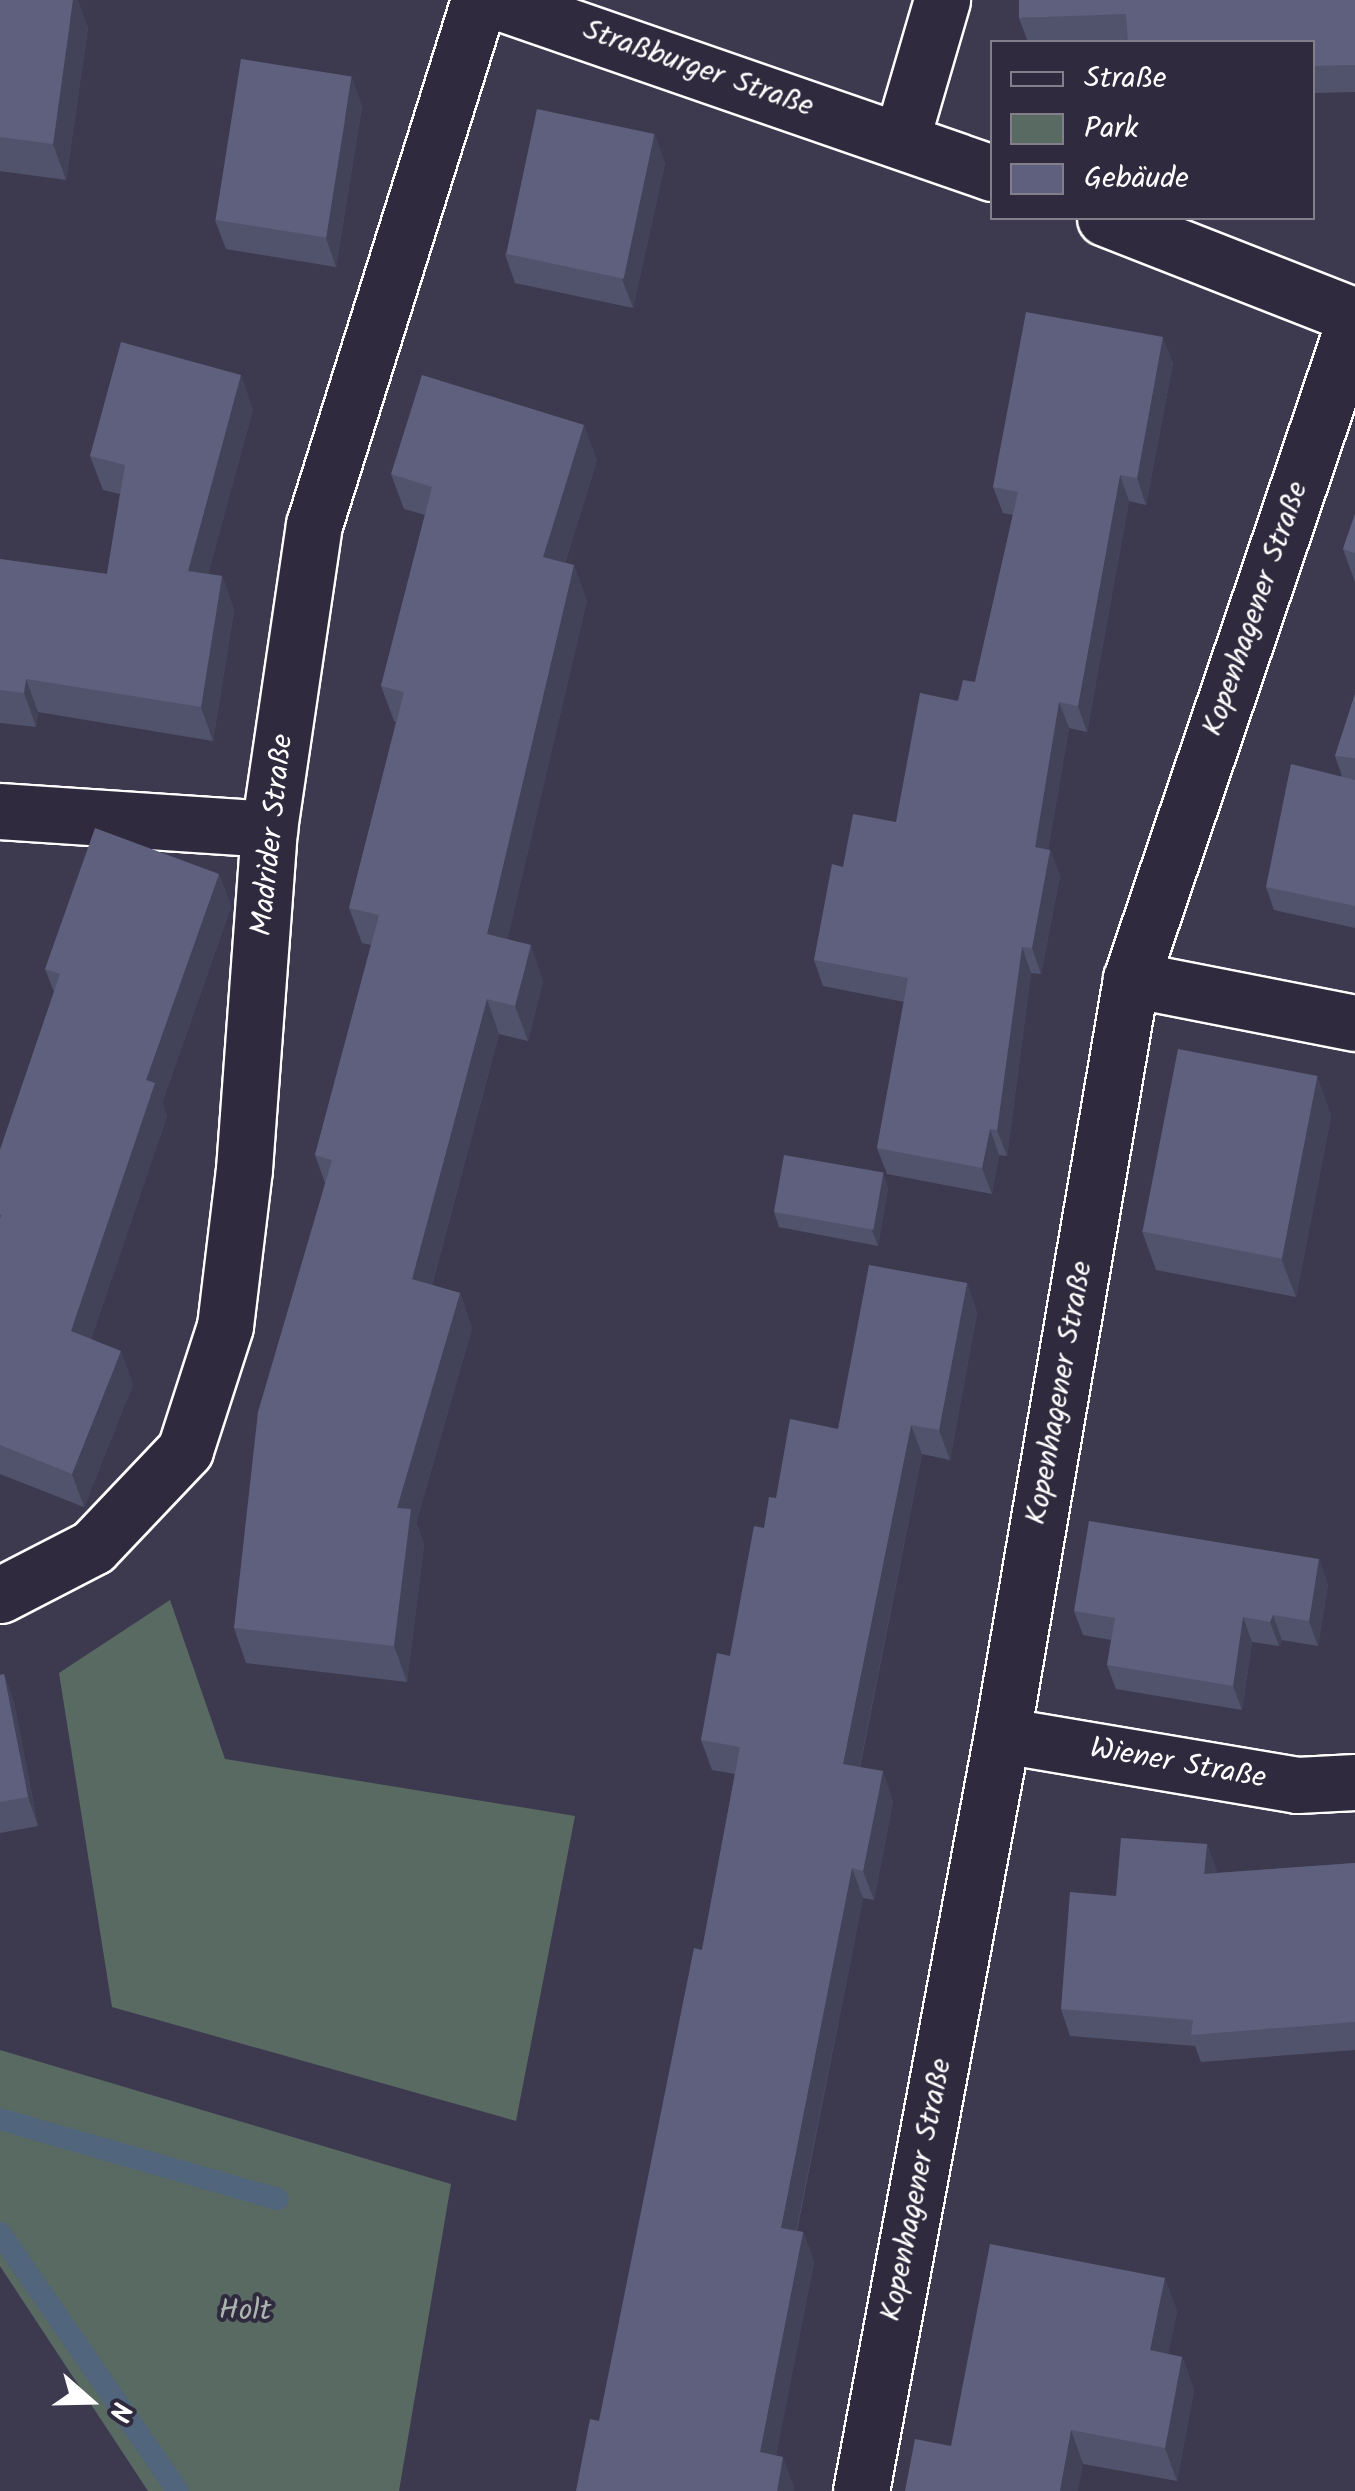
<!DOCTYPE html>
<meta charset="utf-8">
<style>
body{margin:0}
#map{position:relative;width:1355px;height:2491px;overflow:hidden;background:#3d3a50;font-family:Kalam,sans-serif}
div>[style]{position:absolute}
[style*='--x']{left:calc(var(--x)*1px);top:calc(var(--y)*1px);width:calc(var(--w)*1px);rotate:calc(var(--a)*1deg)}
.green>*{inset:0;background:#596a62}
.stream>*{height:22px;margin:-11px;padding:0 11px;transform-origin:11px;border-radius:11px;background:#51657d}
.roads{filter:drop-shadow(2px 0 #fff) drop-shadow(-2px 0 #fff) drop-shadow(0 2px #fff) drop-shadow(0 -2px #fff)}
.minor>*{height:55px;margin:-27.5px;padding:0 27.5px;transform-origin:27.5px;border-radius:27.5px;background:#2f2a3d}
.wall>*{inset:0;background:#51536c}
.shaded-wall>*{inset:0;background:#424358}
.building>*{inset:0;background:#5e607d;transform-origin:0 0}
span{translate:-50% -50%;white-space:nowrap;text-align:center;line-height:1.15;-webkit-text-stroke:8px #2f2a3d;paint-order:stroke}
.street-label{font-size:30px;color:#fff}
.park-label{font-size:30px;color:#acb4b0}
.legend{position:absolute;left:990px;top:40px;width:325px;height:180px;box-sizing:border-box;background:#2f2a3d;border:2px solid #827f8b;margin:0;padding:12px 18px;list-style:none;font-size:30px;color:#fff}
.legend li{display:flex;align-items:center;gap:20px;height:50px}
.legend b{width:50px;border:2px solid #827f8b}
.north{position:absolute;left:40px;top:2351px;width:100px;height:100px;-webkit-text-stroke:8px #2f2a3d;paint-order:stroke;rotate:110deg;font-size:28px;font-weight:700;line-height:40px;text-align:center;color:#fff}
.north::after{content:'';display:block;margin:auto;width:35px;height:45px;background:#fff;clip-path:polygon(50% 0,100% 100%,50% 72%,0 100%)}
</style>
<div id="map">
<div class="green">
<div style="clip-path:polygon(170px 1600px,225px 1759px,575px 1816px,516px 2121px,112px 2007px,59px 1673px)"></div>
<div style="clip-path:polygon(0 2050px,451px 2184px,399px 2491px,148px 2491px,0 2266px)"></div>
</div>
<div class="stream">
<div style="--x:0;--y:2119;--w:289;--a:16.1"></div>
<div style="--x:0;--y:2233;--w:313;--a:55.4"></div>
</div>
<div class="roads">
<div class="minor">
<div style="--x:493;--y:0;--w:528;--a:19.12"></div>
<div style="--x:902;--y:137;--w:143;--a:-73.7"></div>
<div style="--x:1105;--y:218;--w:269;--a:21.4"></div>
<div style="--x:0;--y:811;--w:270;--a:3.8"></div>
<div style="--x:1131;--y:979;--w:228;--a:11.1"></div>
<div style="--x:0;--y:1595;--w:105;--a:-27.3"></div>
<div style="--x:93;--y:1547;--w:134;--a:-46.5"></div>
<div style="--x:185;--y:1450;--w:130;--a:-72.1"></div>
<div style="--x:225;--y:1326;--w:158;--a:-83.1"></div>
<div style="--x:244;--y:1169;--w:341;--a:-85.8"></div>
<div style="--x:269;--y:829;--w:307;--a:-81.6"></div>
<div style="--x:314;--y:525;--w:550;--a:-72.55"></div>
<div style="--x:1002;--y:1735;--w:299;--a:9.6"></div>
<div style="--x:1297;--y:1785;--w:58;--a:-3"></div>
<div style="--x:861;--y:2491;--w:769;--a:-79.44"></div>
<div style="--x:1002;--y:1735;--w:767;--a:-80.32"></div>
<div style="--x:1131;--y:979;--w:697;--a:-71.25"></div>
</div>
</div>
<div class="wall">
<div style="clip-path:polygon(0 0,88px 27px,66px 180px,0 171px)"></div>
<div style="clip-path:polygon(1355px 0,1355px 92px,1312px 93px,1312px 42px,1128px 41px,1028px 42px,1019px 18px)"></div>
<div style="clip-path:polygon(362px 106px,336px 267px,226px 249px,215px 220px)"></div>
<div style="clip-path:polygon(654px 134px,665px 163px,633px 308px,515px 283px,505px 254px)"></div>
<div style="clip-path:polygon(1173px 363px,1146px 505px,1129px 501px,1087px 732px,1069px 728px,1048px 850px,1050px 850px,1060px 876px,1041px 974px,1031px 973px,1007px 1156px,999px 1155px,992px 1194px,887px 1174px,877px 1148px,904px 1002px,823px 986px,814px 960px,843px 867px,896px 822px,958px 701px,975px 682px,1013px 515px,1003px 513px,993px 487px)"></div>
<div style="clip-path:polygon(253px 409px,208px 574px,222px 576px,234px 610px,213px 741px,38px 712px,36px 727px,0 723px,0 559px,107px 574px,120px 494px,103px 490px,90px 456px)"></div>
<div style="clip-path:polygon(597px 460px,565px 563px,587px 600px,507px 940px,543px 981px,528px 1041px,499px 1034px,432px 1285px,460px 1293px,472px 1328px,416px 1523px,424px 1544px,407px 1682px,246px 1663px,234px 1628px,325px 1183px,315px 1155px,371px 945px,362px 943px,349px 908px,396px 722px,394px 721px,381px 686px,425px 515px,404px 509px,391px 474px)"></div>
<div style="clip-path:polygon(1355px 514px,1355px 582px,1343px 549px)"></div>
<div style="clip-path:polygon(1355px 694px,1355px 928px,1274px 910px,1266px 887px,1342px 776px,1335px 756px)"></div>
<div style="clip-path:polygon(219px 874px,231px 907px,162px 1103px,167px 1116px,91px 1339px,133px 1384px,84px 1507px,0 1474px,0 1150px,54px 992px,45px 969px)"></div>
<div style="clip-path:polygon(1317px 1077px,1331px 1116px,1296px 1297px,1156px 1270px,1142px 1231px)"></div>
<div style="clip-path:polygon(883px 1173px,888px 1188px,878px 1246px,779px 1227px,774px 1212px)"></div>
<div style="clip-path:polygon(967px 1283px,977px 1313px,950px 1460px,922px 1454px,860px 1767px,893px 1801px,874px 1900px,863px 1898px,797px 2231px,803px 2232px,814px 2262px,776px 2455px,794px 2487px,793px 2491px,576px 2491px,599px 2421px,702px 1950px,735px 1774px,712px 1770px,701px 1740px,730px 1656px,764px 1528px,776px 1498px)"></div>
<div style="clip-path:polygon(1328px 1584px,1318px 1646px,1282px 1640px,1279px 1646px,1252px 1642px,1242px 1710px,1116px 1689px,1107px 1665px,1111px 1640px,1083px 1635px,1074px 1611px)"></div>
<div style="clip-path:polygon(4px 1674px,14px 1703px,38px 1826px,0 1833px,0 1675px)"></div>
<div style="clip-path:polygon(1207px 1844px,1216px 1873px,1355px 1863px,1355px 2050px,1201px 2062px,1195px 2046px,1070px 2036px,1061px 2009px,1116px 1896px)"></div>
<div style="clip-path:polygon(1177px 2311px,1168px 2354px,1182px 2357px,1194px 2390px,1177px 2481px,1083px 2464px,951px 2446px)"></div>
</div>
<div class="shaded-wall">
<div style="clip-path:polygon(73px 0,78px 0,88px 27px,66px 180px,53px 144px)"></div>
<div style="clip-path:polygon(352px 77px,362px 106px,336px 267px,326px 238px)"></div>
<div style="clip-path:polygon(654px 134px,665px 163px,633px 308px,622px 279px)"></div>
<div style="clip-path:polygon(1163px 337px,1173px 363px,1146px 505px,1137px 478px)"></div>
<div style="clip-path:polygon(241px 375px,253px 409px,200px 605px,188px 571px)"></div>
<div style="clip-path:polygon(584px 425px,597px 460px,556px 592px,543px 557px)"></div>
<div style="clip-path:polygon(1120px 475px,1129px 501px,1087px 732px,1078px 706px)"></div>
<div style="clip-path:polygon(574px 565px,587px 600px,500px 970px,487px 934px)"></div>
<div style="clip-path:polygon(222px 576px,234px 610px,213px 741px,201px 707px)"></div>
<div style="clip-path:polygon(26px 679px,38px 712px,36px 727px,24px 693px)"></div>
<div style="clip-path:polygon(1059px 702px,1069px 728px,1044px 873px,1035px 847px)"></div>
<div style="clip-path:polygon(1050px 850px,1060px 876px,1041px 974px,1032px 948px)"></div>
<div style="clip-path:polygon(219px 874px,231px 907px,162px 1103px,167px 1116px,83px 1364px,71px 1331px,146px 1080px)"></div>
<div style="clip-path:polygon(531px 945px,543px 981px,528px 1041px,515px 1006px)"></div>
<div style="clip-path:polygon(1022px 947px,1031px 973px,1007px 1156px,997px 1130px)"></div>
<div style="clip-path:polygon(487px 999px,499px 1034px,424px 1314px,412px 1279px)"></div>
<div style="clip-path:polygon(1317px 1077px,1331px 1116px,1296px 1297px,1281px 1258px)"></div>
<div style="clip-path:polygon(990px 1129px,999px 1155px,992px 1194px,982px 1168px)"></div>
<div style="clip-path:polygon(883px 1173px,888px 1188px,878px 1246px,872px 1230px)"></div>
<div style="clip-path:polygon(967px 1283px,977px 1313px,950px 1460px,939px 1430px)"></div>
<div style="clip-path:polygon(460px 1293px,472px 1328px,416px 1523px,424px 1544px,407px 1682px,394px 1646px,397px 1508px)"></div>
<div style="clip-path:polygon(121px 1351px,133px 1384px,84px 1507px,72px 1474px)"></div>
<div style="clip-path:polygon(911px 1425px,922px 1454px,854px 1794px,843px 1764px)"></div>
<div style="clip-path:polygon(1319px 1559px,1328px 1584px,1318px 1646px,1309px 1621px)"></div>
<div style="clip-path:polygon(1273px 1615px,1282px 1640px,1279px 1646px,1270px 1622px)"></div>
<div style="clip-path:polygon(1243px 1617px,1252px 1642px,1242px 1710px,1233px 1686px)"></div>
<div style="clip-path:polygon(4px 1674px,14px 1703px,38px 1826px,28px 1797px)"></div>
<div style="clip-path:polygon(883px 1771px,893px 1801px,874px 1900px,863px 1871px)"></div>
<div style="clip-path:polygon(1207px 1844px,1217px 1871px,1214px 1900px,1204px 1874px)"></div>
<div style="clip-path:polygon(852px 1868px,863px 1898px,791px 2257px,781px 2228px)"></div>
<div style="clip-path:polygon(803px 2232px,814px 2262px,771px 2482px,760px 2452px)"></div>
<div style="clip-path:polygon(1165px 2278px,1177px 2311px,1162px 2384px,1150px 2350px)"></div>
<div style="clip-path:polygon(1182px 2357px,1194px 2390px,1177px 2481px,1165px 2448px)"></div>
<div style="clip-path:polygon(1071px 2430px,1083px 2464px,1078px 2491px,1060px 2491px)"></div>
<div style="clip-path:polygon(783px 2457px,794px 2487px,793px 2491px,777px 2491px)"></div>
</div>
<div class="building">
<div style="clip-path:polygon(0 0,73px 0,53px 144px,0 137px)"></div>
<div style="clip-path:polygon(1019px 0,1355px 0,1355px 65px,1312px 66px,1312px 42px,1128px 42px,1126px 14px,1019px 18px)"></div>
<div style="left:241px;top:59px;width:112px;height:163px;rotate:9deg"></div>
<div style="left:537px;top:109px;width:120px;height:148px;rotate:12deg"></div>
<div style="clip-path:polygon(1026px 312px,1163px 337px,1137px 478px,1120px 475px,1078px 706px,1059px 702px,1035px 847px,1050px 850px,1032px 948px,1022px 947px,997px 1130px,990px 1129px,982px 1168px,877px 1148px,908px 978px,814px 960px,832px 864px,843px 867px,853px 814px,896px 822px,920px 693px,958px 701px,963px 680px,975px 682px,1018px 492px,993px 487px)"></div>
<div style="clip-path:polygon(121px 342px,241px 375px,188px 571px,222px 576px,201px 707px,26px 679px,24px 693px,0 690px,0 559px,107px 574px,125px 465px,90px 456px)"></div>
<div style="clip-path:polygon(422px 375px,584px 425px,543px 557px,574px 565px,487px 934px,531px 945px,515px 1006px,487px 999px,412px 1279px,460px 1293px,397px 1508px,411px 1509px,394px 1646px,234px 1628px,258px 1412px,332px 1160px,315px 1155px,379px 915px,349px 908px,404px 692px,381px 686px,432px 487px,391px 474px)"></div>
<div style="clip-path:polygon(1355px 514px,1355px 553px,1343px 549px)"></div>
<div style="clip-path:polygon(1355px 694px,1355px 758px,1335px 756px)"></div>
<div style="clip-path:polygon(1291px 764px,1355px 780px,1355px 906px,1266px 887px)"></div>
<div style="clip-path:polygon(95px 828px,219px 874px,146px 1080px,155px 1083px,71px 1331px,121px 1351px,72px 1474px,0 1445px,0 1219px,2px 1215px,0 1214px,0 1150px,60px 974px,45px 969px)"></div>
<div style="left:1178px;top:1049px;width:142px;height:186px;rotate:11deg"></div>
<div style="left:784px;top:1155px;width:101px;height:58px;rotate:10deg"></div>
<div style="clip-path:polygon(869px 1265px,967px 1283px,939px 1430px,911px 1425px,843px 1764px,883px 1771px,863px 1871px,852px 1868px,781px 2228px,803px 2232px,760px 2452px,783px 2457px,777px 2491px,576px 2491px,590px 2419px,599px 2421px,694px 1948px,702px 1950px,740px 1747px,701px 1740px,717px 1653px,730px 1656px,754px 1526px,764px 1528px,769px 1497px,776px 1498px,790px 1419px,838px 1429px)"></div>
<div style="clip-path:polygon(1089px 1521px,1319px 1559px,1309px 1621px,1273px 1615px,1270px 1622px,1243px 1617px,1233px 1686px,1107px 1665px,1115px 1618px,1074px 1611px)"></div>
<div style="clip-path:polygon(4px 1674px,28px 1797px,0 1802px,0 1675px)"></div>
<div style="clip-path:polygon(1121px 1838px,1207px 1844px,1204px 1874px,1355px 1863px,1355px 2022px,1191px 2035px,1193px 2020px,1061px 2009px,1070px 1892px,1116px 1896px)"></div>
<div style="clip-path:polygon(990px 2244px,1165px 2278px,1150px 2350px,1182px 2357px,1165px 2448px,1071px 2430px,1060px 2491px,905px 2491px,915px 2439px,951px 2446px)"></div>
</div>
<div class="street-label">
<span style="left:698px;top:69px;rotate:19deg">Straßburger Straße</span>
<span style="left:1256px;top:609px;rotate:-71deg">Kopenhagener Straße</span>
<span style="left:273px;top:835px;rotate:-84deg">Madrider Straße</span>
<span style="left:1060px;top:1393px;rotate:-80deg">Kopenhagener Straße</span>
<span style="left:1178px;top:1764px;rotate:10deg">Wiener Straße</span>
<span style="left:917px;top:2190px;rotate:-79deg">Kopenhagener Straße</span>
</div>
<div class="park-label">
<span style="left:245px;top:2311px">Holt</span>
</div>
<ul class="legend">
<li><b style="height:12px;background:#2f2a3d"></b>Straße</li>
<li><b style="height:28px;background:#596a62"></b>Park</li>
<li><b style="height:28px;background:#5e607d"></b>Gebäude</li>
</ul>
<div class="north">N</div>
</div>
